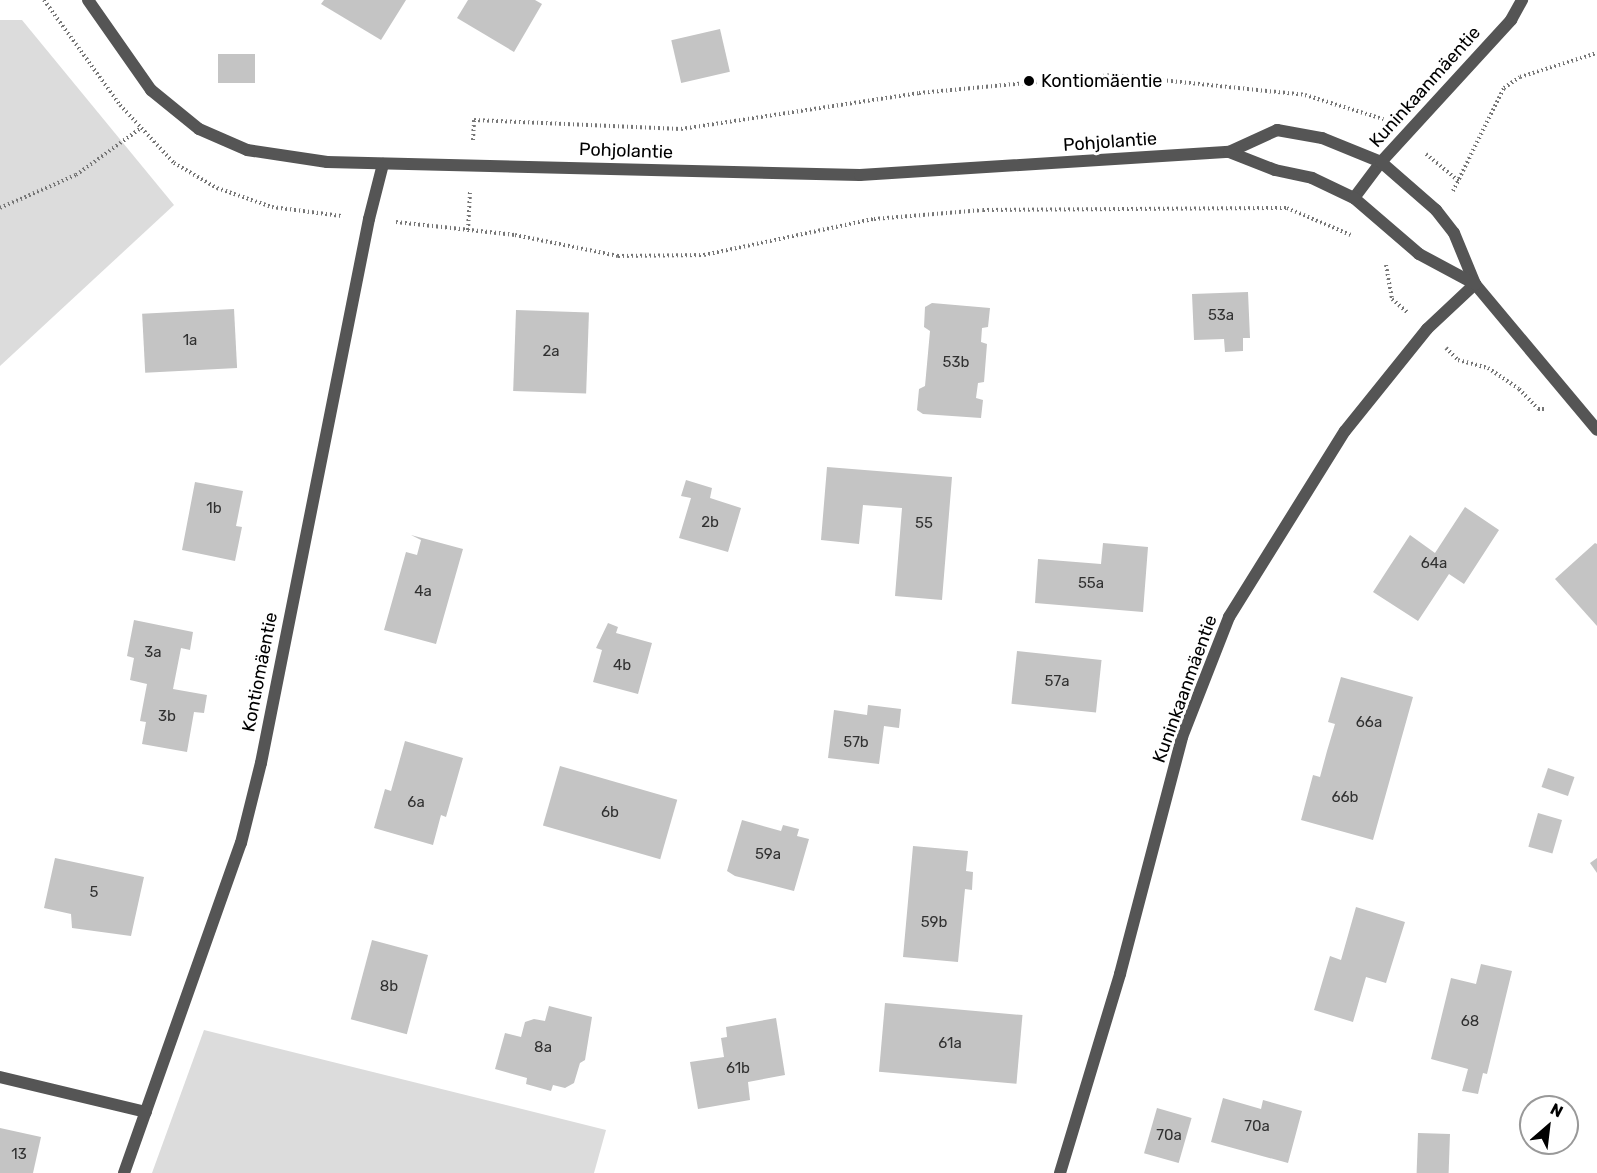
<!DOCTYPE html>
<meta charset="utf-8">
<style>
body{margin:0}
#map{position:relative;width:1597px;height:1173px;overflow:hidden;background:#fff;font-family:Rubik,sans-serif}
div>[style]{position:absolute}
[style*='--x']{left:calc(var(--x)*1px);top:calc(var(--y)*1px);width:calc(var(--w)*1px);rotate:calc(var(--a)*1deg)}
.green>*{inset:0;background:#dcdcdc}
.building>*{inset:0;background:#c4c4c4;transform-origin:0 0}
.path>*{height:4px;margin-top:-2px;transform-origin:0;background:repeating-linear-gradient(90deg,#777 0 1.5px,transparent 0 4.5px)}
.service>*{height:12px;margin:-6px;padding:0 6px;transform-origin:6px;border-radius:6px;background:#555}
.minor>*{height:12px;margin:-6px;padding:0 6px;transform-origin:6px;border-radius:6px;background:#555}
.tertiary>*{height:12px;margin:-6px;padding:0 6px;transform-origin:6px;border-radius:6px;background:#555}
.dots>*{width:16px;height:16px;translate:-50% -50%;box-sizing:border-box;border:3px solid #fff;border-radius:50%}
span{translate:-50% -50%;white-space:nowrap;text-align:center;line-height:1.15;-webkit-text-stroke:6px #fff;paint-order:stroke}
.number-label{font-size:15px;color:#313131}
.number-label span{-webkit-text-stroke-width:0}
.poi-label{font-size:18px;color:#000}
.left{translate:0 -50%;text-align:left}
.street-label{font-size:18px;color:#000}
.north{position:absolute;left:1519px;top:1095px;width:60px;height:60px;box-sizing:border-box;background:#fff;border:2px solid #999;border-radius:50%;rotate:28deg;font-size:16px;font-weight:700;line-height:24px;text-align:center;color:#000}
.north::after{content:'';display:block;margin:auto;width:21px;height:27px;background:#000;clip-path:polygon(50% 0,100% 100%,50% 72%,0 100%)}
</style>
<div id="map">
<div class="green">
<div style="clip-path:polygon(0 20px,22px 20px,174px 205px,0 366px)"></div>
<div style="clip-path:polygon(204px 1030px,606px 1130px,594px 1173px,152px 1173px)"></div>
</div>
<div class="building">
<div style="clip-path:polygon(324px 0,406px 0,381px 40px,321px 4px)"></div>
<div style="clip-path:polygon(468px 0,535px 0,542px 4px,514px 52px,457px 18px)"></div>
<div style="left:720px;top:29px;width:44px;height:50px;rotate:77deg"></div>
<div style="left:218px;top:54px;width:37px;height:29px"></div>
<div style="clip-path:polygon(1248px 292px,1250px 338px,1243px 338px,1243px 351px,1225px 352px,1224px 339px,1194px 340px,1192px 294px)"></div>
<div style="clip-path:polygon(932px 303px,990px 308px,988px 327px,982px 328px,981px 342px,987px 344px,984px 382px,978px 383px,976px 398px,983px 400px,981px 418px,923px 414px,917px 410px,919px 389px,925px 386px,930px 331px,924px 327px,925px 307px)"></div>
<div style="left:234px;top:309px;width:59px;height:92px;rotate:87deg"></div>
<div style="left:516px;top:310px;width:73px;height:81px;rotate:2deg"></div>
<div style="clip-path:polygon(827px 467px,952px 477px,942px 600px,895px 596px,902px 508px,863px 505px,859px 544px,821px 540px)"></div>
<div style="clip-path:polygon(686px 480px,712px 488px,710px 498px,741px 508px,728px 552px,679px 538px,691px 498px,681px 496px)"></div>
<div style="clip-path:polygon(195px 482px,243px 491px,236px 526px,242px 527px,235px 561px,182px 550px)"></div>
<div style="clip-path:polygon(1465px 507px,1499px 530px,1464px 584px,1449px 574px,1418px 621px,1373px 592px,1410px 535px,1435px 553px)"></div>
<div style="clip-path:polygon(411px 535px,463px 549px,436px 644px,384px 630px,406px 552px,417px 555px,421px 540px)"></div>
<div style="clip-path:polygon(1103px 543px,1148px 547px,1143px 612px,1035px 603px,1038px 559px,1101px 564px)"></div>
<div style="clip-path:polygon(1595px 543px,1597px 544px,1597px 626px,1555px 579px)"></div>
<div style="clip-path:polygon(134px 620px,193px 632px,190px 650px,181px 648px,173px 689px,207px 695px,204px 713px,194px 712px,187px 752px,142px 744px,146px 722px,140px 721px,147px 684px,130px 680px,134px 658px,127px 656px)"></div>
<div style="clip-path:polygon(608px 623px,618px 627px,616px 633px,652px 643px,638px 694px,593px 682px,602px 650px,596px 648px)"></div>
<div style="left:1017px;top:651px;width:85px;height:53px;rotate:6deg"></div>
<div style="clip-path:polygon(1341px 677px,1413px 697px,1373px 840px,1301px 820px,1313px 775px,1320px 777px,1327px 751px,1335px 724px,1328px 722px)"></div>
<div style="clip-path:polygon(868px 705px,901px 709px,899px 728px,884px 726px,879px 764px,828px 758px,834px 710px,867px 715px)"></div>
<div style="clip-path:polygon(405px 741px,463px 758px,446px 817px,441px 815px,433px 845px,374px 828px,385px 789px,391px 791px)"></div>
<div style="left:560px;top:766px;width:122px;height:62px;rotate:16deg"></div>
<div style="left:1548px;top:768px;width:28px;height:20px;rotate:19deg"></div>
<div style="left:1538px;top:813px;width:25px;height:35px;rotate:16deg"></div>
<div style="clip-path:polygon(742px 820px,781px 831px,783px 825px,799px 829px,797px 836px,809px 839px,794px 891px,735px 876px,727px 871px)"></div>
<div style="clip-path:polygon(913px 846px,968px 851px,966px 871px,973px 872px,972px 890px,965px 889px,958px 962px,903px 957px)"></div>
<div style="clip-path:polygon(55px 858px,144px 877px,131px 936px,72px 928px,71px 914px,44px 908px)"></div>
<div style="clip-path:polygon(1597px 858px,1597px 873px,1590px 863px)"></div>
<div style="clip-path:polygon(1356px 907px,1405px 922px,1386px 983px,1366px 977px,1353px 1022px,1314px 1010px,1330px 956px,1341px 960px)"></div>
<div style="left:372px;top:940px;width:58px;height:82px;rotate:15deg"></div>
<div style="clip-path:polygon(1481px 964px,1512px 971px,1487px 1074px,1483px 1073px,1478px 1094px,1462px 1091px,1468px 1069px,1431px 1059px,1451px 978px,1476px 984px)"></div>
<div style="left:885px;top:1003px;width:138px;height:69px;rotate:5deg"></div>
<div style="clip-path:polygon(549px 1006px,592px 1017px,585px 1060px,580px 1063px,574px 1083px,565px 1088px,553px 1085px,551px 1091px,526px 1084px,527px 1078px,495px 1069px,505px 1033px,521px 1037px,525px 1022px,534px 1019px,545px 1021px)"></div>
<div style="clip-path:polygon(776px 1018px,785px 1075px,748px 1082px,750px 1100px,698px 1109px,690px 1062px,724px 1057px,721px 1038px,727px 1037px,726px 1027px)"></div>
<div style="clip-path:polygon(1223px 1098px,1261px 1109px,1263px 1100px,1302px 1111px,1288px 1163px,1211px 1142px)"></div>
<div style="left:1157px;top:1108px;width:36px;height:47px;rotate:16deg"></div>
<div style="clip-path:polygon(0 1128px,41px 1137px,33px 1173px,0 1173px)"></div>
<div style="left:1418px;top:1133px;width:32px;height:40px;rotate:2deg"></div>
</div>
<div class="path">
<div style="--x:44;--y:0;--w:130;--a:54.1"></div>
<div style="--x:120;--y:105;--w:79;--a:47"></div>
<div style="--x:174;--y:163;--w:50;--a:30.2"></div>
<div style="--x:217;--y:188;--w:58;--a:19.1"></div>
<div style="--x:272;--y:207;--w:70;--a:7.4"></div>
<div style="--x:473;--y:140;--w:20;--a:-87"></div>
<div style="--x:474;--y:120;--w:207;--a:2.5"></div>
<div style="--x:681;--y:129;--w:241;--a:-8.6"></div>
<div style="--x:919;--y:93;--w:195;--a:-5.3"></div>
<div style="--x:1113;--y:75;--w:193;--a:5.9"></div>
<div style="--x:1305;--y:95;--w:82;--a:17.1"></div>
<div style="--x:1426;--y:154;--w:44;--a:39.5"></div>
<div style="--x:1453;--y:191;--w:115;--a:-63.7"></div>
<div style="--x:1504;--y:88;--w:19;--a:-35"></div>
<div style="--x:1520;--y:77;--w:81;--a:-17.3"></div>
<div style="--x:0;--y:208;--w:83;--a:-23.5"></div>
<div style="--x:76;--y:175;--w:80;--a:-35.9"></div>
<div style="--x:396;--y:222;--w:120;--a:6.2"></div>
<div style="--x:515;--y:235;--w:105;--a:11.5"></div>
<div style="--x:618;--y:256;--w:86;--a:-0.7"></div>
<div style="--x:704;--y:255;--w:174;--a:-12"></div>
<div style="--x:874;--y:219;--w:109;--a:-4.7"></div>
<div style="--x:983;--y:210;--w:304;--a:-0.4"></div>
<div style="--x:1287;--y:208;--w:69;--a:22.9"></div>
<div style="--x:468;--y:230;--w:38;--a:-87"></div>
<div style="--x:1386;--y:265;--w:35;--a:80"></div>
<div style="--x:1392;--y:299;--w:20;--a:41"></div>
<div style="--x:1446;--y:348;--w:17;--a:45"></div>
<div style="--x:1458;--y:360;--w:31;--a:15"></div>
<div style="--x:1488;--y:368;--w:37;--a:34"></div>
<div style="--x:1519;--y:389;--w:28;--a:46"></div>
<div style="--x:1538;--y:409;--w:7;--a:0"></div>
</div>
<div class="service">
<div style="--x:0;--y:1077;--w:150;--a:13.5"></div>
</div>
<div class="minor">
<div style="--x:1354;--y:198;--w:45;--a:-53.1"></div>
<div style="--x:1381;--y:162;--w:193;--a:-47.5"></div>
<div style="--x:1511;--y:20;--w:23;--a:-61"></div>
<div style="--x:124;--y:1173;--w:350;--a:-70.5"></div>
<div style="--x:241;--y:843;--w:82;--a:-76"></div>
<div style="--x:261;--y:763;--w:555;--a:-78.77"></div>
<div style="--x:369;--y:219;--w:57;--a:-75.7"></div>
<div style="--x:1060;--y:1173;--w:208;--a:-73.2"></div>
<div style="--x:1120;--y:974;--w:245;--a:-75.3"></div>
<div style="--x:1182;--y:737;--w:129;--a:-68.6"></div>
<div style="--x:1229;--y:617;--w:219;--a:-58.1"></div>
<div style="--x:1345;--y:431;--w:131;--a:-51.2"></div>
<div style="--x:1427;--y:329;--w:66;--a:-43.2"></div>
</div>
<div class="tertiary">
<div style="--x:88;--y:0;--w:110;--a:55"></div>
<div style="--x:151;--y:90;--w:62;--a:39.1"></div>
<div style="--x:199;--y:129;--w:52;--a:23.6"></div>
<div style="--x:247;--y:150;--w:81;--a:8.5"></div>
<div style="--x:327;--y:162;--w:533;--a:1.4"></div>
<div style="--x:860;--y:175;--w:370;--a:-3.6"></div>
<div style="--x:1229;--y:152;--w:53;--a:-24.6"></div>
<div style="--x:1277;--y:130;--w:46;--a:10.1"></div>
<div style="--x:1322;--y:138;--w:64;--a:22.1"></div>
<div style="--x:1381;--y:162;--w:73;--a:41.1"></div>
<div style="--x:1436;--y:210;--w:29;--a:52"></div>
<div style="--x:1454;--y:233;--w:55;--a:67.6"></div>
<div style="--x:1475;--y:284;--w:190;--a:50.1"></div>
<div style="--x:1229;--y:152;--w:49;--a:21.4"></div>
<div style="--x:1275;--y:170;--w:38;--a:12"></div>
<div style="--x:1312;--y:178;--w:47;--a:25.5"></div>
<div style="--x:1354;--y:198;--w:86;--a:40.7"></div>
<div style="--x:1419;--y:254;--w:64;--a:28.2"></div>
</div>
<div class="dots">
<div style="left:1029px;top:81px;background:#000"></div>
</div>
<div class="number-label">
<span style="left:1221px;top:316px">53a</span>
<span style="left:190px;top:341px">1a</span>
<span style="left:551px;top:352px">2a</span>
<span style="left:956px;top:363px">53b</span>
<span style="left:214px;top:509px">1b</span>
<span style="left:710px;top:523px">2b</span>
<span style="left:924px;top:524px">55</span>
<span style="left:1434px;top:564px">64a</span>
<span style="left:1091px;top:584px">55a</span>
<span style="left:423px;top:592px">4a</span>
<span style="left:153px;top:653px">3a</span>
<span style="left:622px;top:666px">4b</span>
<span style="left:1057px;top:682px">57a</span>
<span style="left:167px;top:717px">3b</span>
<span style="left:1369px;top:723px">66a</span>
<span style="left:856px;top:743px">57b</span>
<span style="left:1345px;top:798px">66b</span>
<span style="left:416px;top:803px">6a</span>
<span style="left:610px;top:813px">6b</span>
<span style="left:768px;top:855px">59a</span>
<span style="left:94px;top:893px">5</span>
<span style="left:934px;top:923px">59b</span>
<span style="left:389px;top:987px">8b</span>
<span style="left:1470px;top:1022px">68</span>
<span style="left:950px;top:1044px">61a</span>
<span style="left:543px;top:1048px">8a</span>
<span style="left:738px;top:1069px">61b</span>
<span style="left:1257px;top:1127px">70a</span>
<span style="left:1169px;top:1136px">70a</span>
<span style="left:19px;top:1155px">13</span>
</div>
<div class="poi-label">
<span class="left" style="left:1041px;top:81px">Kontiomäentie</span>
</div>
<div class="street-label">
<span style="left:1425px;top:87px;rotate:-48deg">Kuninkaanmäentie</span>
<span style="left:1110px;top:142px;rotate:-4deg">Pohjolantie</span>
<span style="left:626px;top:151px;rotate:2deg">Pohjolantie</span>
<span style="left:260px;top:672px;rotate:-79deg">Kontiomäentie</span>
<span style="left:1185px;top:689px;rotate:-70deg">Kuninkaanmäentie</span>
</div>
<div class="north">N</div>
</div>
